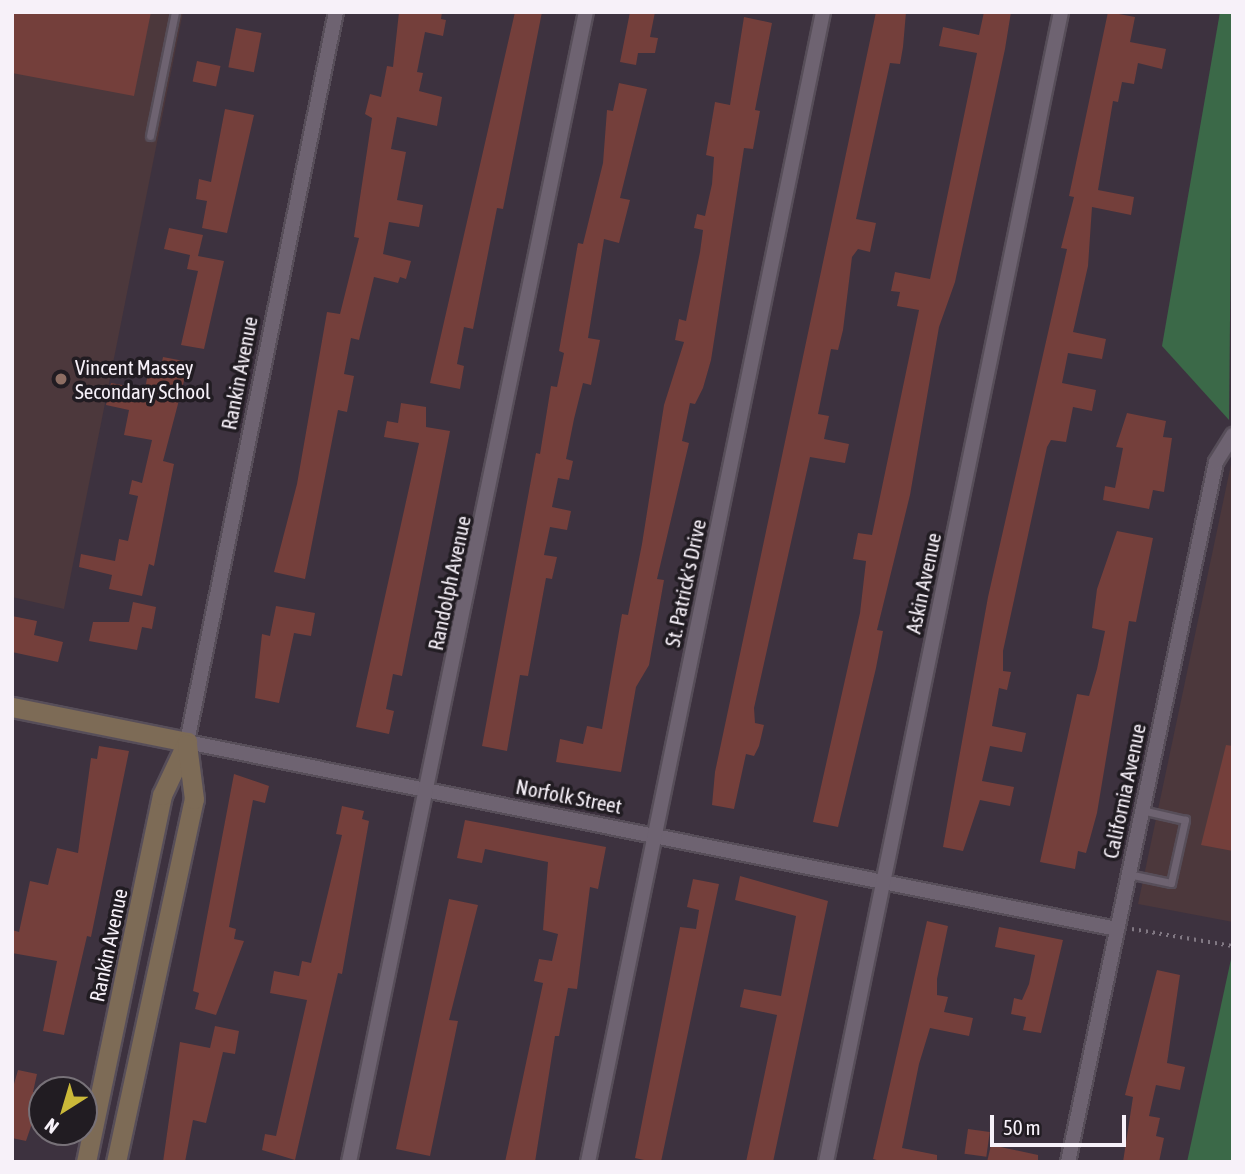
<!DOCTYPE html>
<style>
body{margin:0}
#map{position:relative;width:1245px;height:1174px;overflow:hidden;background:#3d323f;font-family:"Asap Condensed",sans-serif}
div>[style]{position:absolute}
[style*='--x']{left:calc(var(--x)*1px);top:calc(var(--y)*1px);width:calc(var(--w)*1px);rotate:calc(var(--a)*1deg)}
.education>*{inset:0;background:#4c383c}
.forest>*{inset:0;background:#3b6948}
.building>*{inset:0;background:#743f3b;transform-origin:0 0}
.path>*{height:3.5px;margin-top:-1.75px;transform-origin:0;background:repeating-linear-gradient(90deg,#817883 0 2px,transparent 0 7px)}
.roads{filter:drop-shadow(2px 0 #574e59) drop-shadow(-2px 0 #574e59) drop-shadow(0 2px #574e59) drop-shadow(0 -2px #574e59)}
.lane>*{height:7px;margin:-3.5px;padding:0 3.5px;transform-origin:3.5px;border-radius:3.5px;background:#6e6371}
.street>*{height:14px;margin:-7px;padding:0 7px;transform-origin:7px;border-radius:7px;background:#6e6371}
.secondary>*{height:19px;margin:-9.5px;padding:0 9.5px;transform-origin:9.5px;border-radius:9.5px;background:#7d6b56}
.dots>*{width:19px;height:19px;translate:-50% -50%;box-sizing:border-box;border:4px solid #211c22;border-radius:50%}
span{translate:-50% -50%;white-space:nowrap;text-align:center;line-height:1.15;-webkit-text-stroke:7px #211c22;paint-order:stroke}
.poi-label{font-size:21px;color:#f7f1f9}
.left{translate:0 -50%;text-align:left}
.street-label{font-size:21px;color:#f7f1f9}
.frame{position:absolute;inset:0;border:14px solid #f7f1f9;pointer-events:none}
.north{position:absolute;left:28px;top:1076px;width:70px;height:70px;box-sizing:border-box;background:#211c22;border:2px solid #777178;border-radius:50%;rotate:217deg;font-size:19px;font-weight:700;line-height:28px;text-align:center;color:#f7f1f9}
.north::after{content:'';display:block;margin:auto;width:24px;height:32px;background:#cbb939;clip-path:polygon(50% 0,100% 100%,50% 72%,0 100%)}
.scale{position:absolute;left:990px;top:1115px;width:136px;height:32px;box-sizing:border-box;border:4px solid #f7f1f9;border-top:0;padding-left:9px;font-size:21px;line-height:24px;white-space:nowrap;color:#f7f1f9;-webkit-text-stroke:5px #211c22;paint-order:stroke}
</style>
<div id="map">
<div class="education">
<div style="clip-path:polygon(12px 12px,183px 12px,64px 609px,12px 597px)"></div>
<div style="clip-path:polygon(1233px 455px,1233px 922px,1138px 904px)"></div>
</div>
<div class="forest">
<div style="clip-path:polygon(1220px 12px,1233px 12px,1229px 420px,1162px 346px)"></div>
<div style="clip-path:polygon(1233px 950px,1233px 1162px,1187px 1162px)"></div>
</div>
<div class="building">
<div style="clip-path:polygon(12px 12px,151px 12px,134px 96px,12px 73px)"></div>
<div style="clip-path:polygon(399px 12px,442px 12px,441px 19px,446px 20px,443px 36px,425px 32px,417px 72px,423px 73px,419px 91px,442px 97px,437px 126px,397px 117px,391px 149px,406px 152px,397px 200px,423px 205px,419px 227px,389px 222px,383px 254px,411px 261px,406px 279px,400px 277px,398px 283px,374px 277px,359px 340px,351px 338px,344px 374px,354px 376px,347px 412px,338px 410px,305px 579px,274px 572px,297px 484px,327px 312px,340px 314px,359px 238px,354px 237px,372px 118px,365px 114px,370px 94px,381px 97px,387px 66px,393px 67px)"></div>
<div style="clip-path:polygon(515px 12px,542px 12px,503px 209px,497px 208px,473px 329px,464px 327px,457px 364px,464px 366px,460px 389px,430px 383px)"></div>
<div style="clip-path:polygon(630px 12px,655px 12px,650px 37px,658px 38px,655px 53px,638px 53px,636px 65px,620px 62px)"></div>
<div style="clip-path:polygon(876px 12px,906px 12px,903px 47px,900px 64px,890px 63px,856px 219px,876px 223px,870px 252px,858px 249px,852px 257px,843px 330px,838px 350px,831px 349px,818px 414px,829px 416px,824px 439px,849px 444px,845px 463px,810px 457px,754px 708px,755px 723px,764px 725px,759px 746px,754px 756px,746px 754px,734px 809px,712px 805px,715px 772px)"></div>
<div style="clip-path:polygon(984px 12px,1011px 12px,1005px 49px,955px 282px,939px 327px,910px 495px,877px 630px,883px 631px,876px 668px,838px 827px,813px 822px,860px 613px,866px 561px,853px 559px,858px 533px,872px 535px,919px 310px,897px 306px,900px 292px,891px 291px,895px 272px,930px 279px,977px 53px,939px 46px,943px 27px,979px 35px)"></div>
<div style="clip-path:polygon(1108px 12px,1135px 17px,1130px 42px,1166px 49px,1162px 69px,1138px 63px,1134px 84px,1122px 82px,1118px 102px,1113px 101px,1098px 190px,1134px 197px,1131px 215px,1092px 207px,1088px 266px,1073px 332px,1106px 339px,1102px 359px,1068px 353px,1062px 383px,1096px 390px,1092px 411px,1073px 407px,1066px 442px,1051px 440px,1047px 447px,1003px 651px,1003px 671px,1011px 672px,1007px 690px,999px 688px,992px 726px,1026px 733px,1022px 752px,990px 746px,982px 781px,1014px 787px,1010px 806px,980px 800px,963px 851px,943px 847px,988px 597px,1067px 249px,1061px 248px,1074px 197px,1069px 196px)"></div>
<div style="clip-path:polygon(744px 17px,772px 23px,755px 110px,760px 111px,753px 149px,744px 148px,711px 360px,703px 388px,695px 404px,690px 403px,682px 441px,689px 443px,657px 579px,664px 580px,649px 665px,636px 687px,621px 772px,556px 762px,560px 739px,583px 744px,587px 726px,602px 729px,622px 614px,628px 615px,642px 544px,664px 405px,684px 342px,675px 340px,679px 319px,686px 321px,700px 252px,703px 230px,694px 228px,697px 214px,705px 216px,712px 184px,714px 157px,706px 155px,715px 102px,730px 105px)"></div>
<div style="left:236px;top:28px;width:26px;height:40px;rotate:11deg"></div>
<div style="left:197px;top:61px;width:24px;height:21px;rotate:12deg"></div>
<div style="clip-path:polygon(619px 83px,647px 89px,620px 198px,630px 200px,619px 243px,604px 239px,588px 338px,600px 340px,591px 385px,583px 383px,574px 419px,566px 459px,573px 461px,569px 480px,558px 478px,552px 507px,571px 511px,567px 530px,550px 527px,544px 555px,557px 557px,552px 579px,546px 578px,528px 676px,520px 675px,507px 751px,482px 746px,536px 453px,540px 454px,551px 386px,557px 387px,564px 353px,559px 351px,578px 243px,583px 244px,603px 163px,607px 110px,613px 111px)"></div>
<div style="clip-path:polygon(225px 109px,254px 115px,227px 233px,202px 228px,207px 201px,196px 199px,199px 179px,211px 182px)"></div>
<div style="clip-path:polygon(169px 228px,203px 235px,198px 256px,224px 261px,204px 349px,181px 345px,198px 271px,187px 269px,190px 255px,164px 249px)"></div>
<div style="clip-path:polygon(163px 357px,189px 362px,163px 461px,174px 464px,154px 566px,149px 564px,142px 596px,109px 589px,112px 575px,79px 567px,81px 554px,115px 561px,119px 539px,128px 541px,138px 496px,129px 494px,132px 480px,142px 483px,152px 440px,124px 435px,129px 410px,106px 405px,111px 383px,145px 389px,148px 373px,159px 375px)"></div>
<div style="clip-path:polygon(401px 403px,426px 407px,426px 427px,450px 431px,402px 676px,393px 674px,386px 709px,394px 711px,389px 734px,356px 727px,419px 443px,384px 437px,387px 421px,398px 423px)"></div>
<div style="clip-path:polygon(1127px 413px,1166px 421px,1163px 437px,1172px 438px,1164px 492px,1153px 490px,1149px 509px,1103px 500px,1105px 486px,1115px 488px,1123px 448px,1116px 447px)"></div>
<div style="clip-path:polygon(1117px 531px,1153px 538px,1136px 622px,1129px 621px,1097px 813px,1086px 853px,1078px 851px,1075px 869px,1040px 862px,1077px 694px,1089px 696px,1097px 669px,1105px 631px,1092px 628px,1097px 589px)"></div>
<div style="clip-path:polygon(133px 602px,156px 607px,152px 629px,142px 627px,137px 650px,89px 641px,93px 622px,129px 622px)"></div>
<div style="clip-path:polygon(276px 606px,315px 613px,311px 636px,294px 633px,279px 703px,255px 698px,262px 634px,270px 636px)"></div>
<div style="clip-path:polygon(12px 616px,37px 621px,34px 635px,63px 642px,58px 662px,12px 652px)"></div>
<div style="clip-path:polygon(1226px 745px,1233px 746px,1233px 851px,1201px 845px)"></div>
<div style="clip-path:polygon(99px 746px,129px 751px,91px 937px,87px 936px,64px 1035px,43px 1031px,57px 961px,12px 953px,12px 930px,19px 932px,30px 881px,48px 885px,57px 848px,78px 853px,91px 758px,97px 759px)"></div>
<div style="clip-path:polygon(234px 774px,269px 786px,265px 803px,253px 800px,229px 927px,236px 929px,234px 939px,244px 941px,216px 1015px,195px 1009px,199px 993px,193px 991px)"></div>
<div style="clip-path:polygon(342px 806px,364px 811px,362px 819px,369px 821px,342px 974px,338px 973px,295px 1160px,262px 1150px,265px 1134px,276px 1136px,307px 1000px,270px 993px,274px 971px,299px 976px,302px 961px,311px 963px,342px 835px,336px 834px)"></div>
<div style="clip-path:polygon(465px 820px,606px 847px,598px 889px,590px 887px,577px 989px,568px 988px,559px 1036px,555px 1036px,535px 1162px,505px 1162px,543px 983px,534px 981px,539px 959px,552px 961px,558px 934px,543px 930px,548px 862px,485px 849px,482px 863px,457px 858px)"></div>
<div style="clip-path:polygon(740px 876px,828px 901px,773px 1162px,746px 1162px,777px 1015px,740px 1007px,744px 989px,781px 996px,796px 916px,735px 900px)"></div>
<div style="clip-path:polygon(693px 879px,719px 884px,661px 1162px,653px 1162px,635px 1158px,680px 927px,696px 929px,699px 910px,687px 907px)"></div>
<div style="clip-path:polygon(449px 899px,478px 905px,449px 1020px,458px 1021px,430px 1156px,396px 1149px)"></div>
<div style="clip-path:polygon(927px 921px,948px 926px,937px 979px,937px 995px,948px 997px,944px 1012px,973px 1018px,969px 1036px,930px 1028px,919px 1064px,902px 1148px,937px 1155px,937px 1162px,884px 1162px,873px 1159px)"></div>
<div style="clip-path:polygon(999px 927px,1063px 940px,1041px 1033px,1023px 1030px,1026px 1017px,1011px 1014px,1014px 998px,1022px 1000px,1029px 984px,1035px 955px,995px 947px)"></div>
<div style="clip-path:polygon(1157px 970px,1180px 975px,1167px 1063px,1185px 1067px,1180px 1090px,1156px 1085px,1149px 1116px,1160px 1118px,1156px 1136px,1164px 1138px,1159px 1162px,1123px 1162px,1133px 1097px,1125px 1095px)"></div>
<div style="clip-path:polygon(215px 1026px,239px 1031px,235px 1054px,223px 1052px,206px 1123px,193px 1120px,185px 1162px,163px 1162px,180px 1042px,210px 1048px)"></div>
<div style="clip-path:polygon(18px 1070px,37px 1074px,33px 1092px,42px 1094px,26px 1141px,12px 1138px,12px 1091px)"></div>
<div style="left:968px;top:1129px;width:22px;height:25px;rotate:8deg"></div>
<div style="clip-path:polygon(991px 1145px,1038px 1155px,1038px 1162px,987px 1162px)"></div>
</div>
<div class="path">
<div style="--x:1132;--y:929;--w:102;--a:9.6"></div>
</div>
<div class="roads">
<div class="lane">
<div style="--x:150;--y:136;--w:126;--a:-78.6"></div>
<div style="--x:1128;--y:874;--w:44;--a:11.8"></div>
<div style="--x:1171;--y:883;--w:65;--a:-77.5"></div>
<div style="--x:1185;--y:820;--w:45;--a:-167.2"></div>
</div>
<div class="street">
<div style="--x:336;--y:12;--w:745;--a:101.54"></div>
<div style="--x:187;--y:742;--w:949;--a:11.37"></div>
<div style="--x:349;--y:1162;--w:1174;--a:-78.36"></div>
<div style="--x:588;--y:1162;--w:1174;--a:-78.45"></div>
<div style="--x:826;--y:1162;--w:1174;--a:-78.45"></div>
<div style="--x:1068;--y:1162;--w:715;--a:-78.06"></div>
<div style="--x:1216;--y:462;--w:32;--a:-58"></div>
</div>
<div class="secondary">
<div style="--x:12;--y:707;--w:178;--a:11.3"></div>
<div style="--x:86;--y:1162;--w:375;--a:-78.3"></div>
<div style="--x:162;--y:795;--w:59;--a:-64.7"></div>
<div style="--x:116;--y:1162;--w:371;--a:-77.9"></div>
<div style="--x:194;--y:799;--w:55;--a:-97.3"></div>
</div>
</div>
<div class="dots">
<div style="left:61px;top:379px;background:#8d6e63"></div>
</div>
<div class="poi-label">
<span class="left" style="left:75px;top:379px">Vincent Massey<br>Secondary School</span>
</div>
<div class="street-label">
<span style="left:239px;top:373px;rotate:-79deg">Rankin Avenue</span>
<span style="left:449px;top:583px;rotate:-78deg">Randolph Avenue</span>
<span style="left:685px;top:583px;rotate:-78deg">St. Patrick's Drive</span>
<span style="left:923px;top:583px;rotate:-78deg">Askin Avenue</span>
<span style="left:1124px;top:791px;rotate:-78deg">California Avenue</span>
<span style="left:569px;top:796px;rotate:11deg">Norfolk Street</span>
<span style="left:108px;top:945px;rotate:-78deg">Rankin Avenue</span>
</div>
<div class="frame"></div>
<div class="north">N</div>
<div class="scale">50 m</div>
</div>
